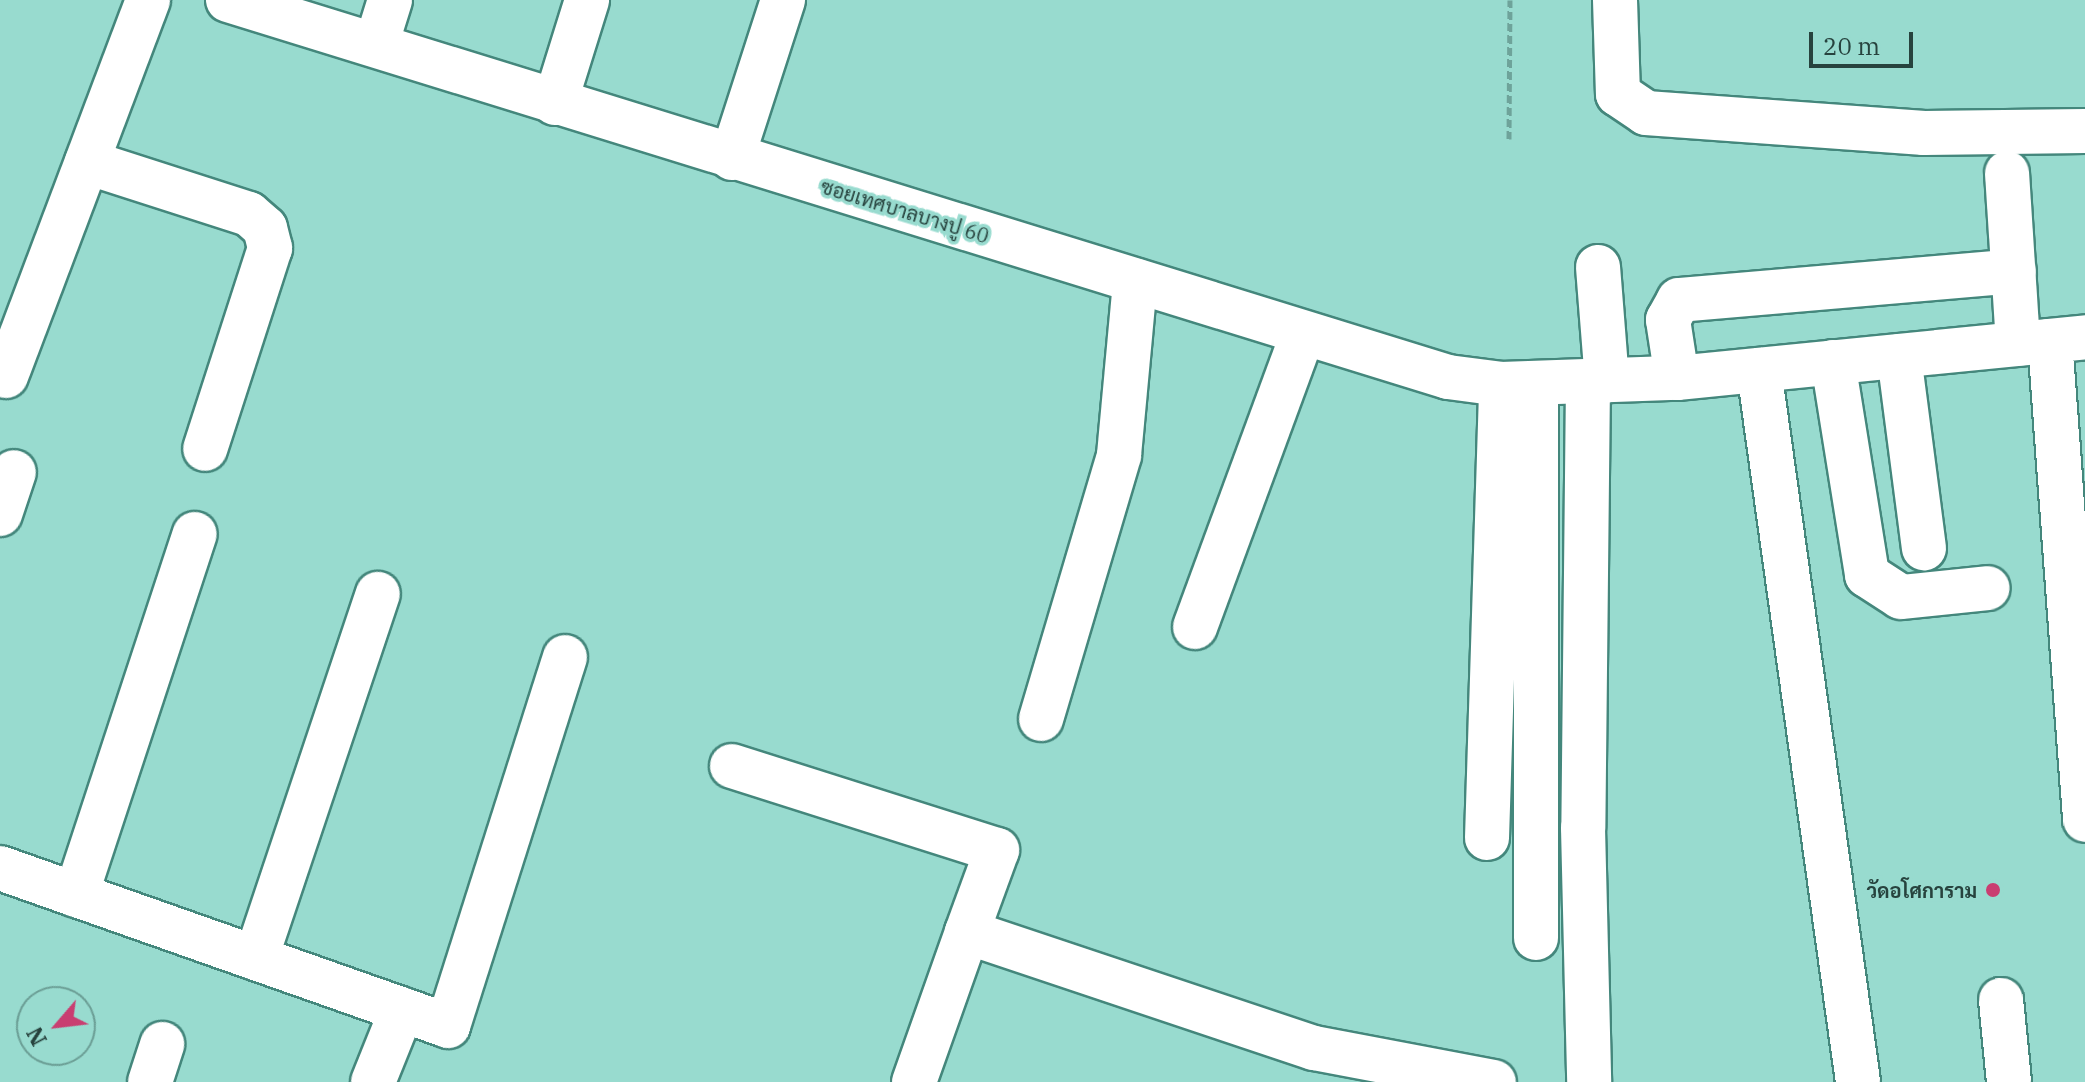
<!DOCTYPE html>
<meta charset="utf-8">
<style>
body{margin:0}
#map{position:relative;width:2085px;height:1082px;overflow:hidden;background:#98dbcf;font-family:"IBM Plex Serif",Sarabun,serif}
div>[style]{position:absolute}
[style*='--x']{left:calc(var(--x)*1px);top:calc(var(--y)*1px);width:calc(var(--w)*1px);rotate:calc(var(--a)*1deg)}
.path>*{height:5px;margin-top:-2.5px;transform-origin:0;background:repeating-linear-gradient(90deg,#6ea39a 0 8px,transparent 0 12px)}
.roads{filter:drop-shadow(2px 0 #44877c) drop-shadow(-2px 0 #44877c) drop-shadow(0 2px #44877c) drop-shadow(0 -2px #44877c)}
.minor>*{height:44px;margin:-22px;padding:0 22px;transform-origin:22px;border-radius:22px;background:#fff}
.dots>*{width:22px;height:22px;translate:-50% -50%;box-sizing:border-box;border:4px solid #98dbcf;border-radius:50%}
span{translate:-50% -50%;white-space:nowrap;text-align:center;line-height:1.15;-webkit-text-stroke:7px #98dbcf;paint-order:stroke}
.street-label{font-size:20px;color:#27433e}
.poi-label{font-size:20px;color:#27433e;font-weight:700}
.right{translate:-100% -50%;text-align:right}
.north{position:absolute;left:16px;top:986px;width:80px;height:80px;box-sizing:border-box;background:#98dbcf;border:2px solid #6b9e95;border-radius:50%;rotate:242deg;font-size:22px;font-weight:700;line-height:32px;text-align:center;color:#27433e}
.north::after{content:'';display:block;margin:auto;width:28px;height:36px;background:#c93e71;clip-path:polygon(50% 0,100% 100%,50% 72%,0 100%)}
.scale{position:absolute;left:1809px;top:32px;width:104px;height:36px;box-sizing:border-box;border:4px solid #27433e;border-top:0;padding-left:10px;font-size:24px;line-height:28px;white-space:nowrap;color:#27433e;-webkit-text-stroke:6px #98dbcf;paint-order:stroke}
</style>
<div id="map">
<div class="path">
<div style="--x:1509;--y:139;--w:139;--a:-89.6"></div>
</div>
<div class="roads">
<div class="minor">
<div style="--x:228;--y:0;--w:1277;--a:17.17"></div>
<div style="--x:1448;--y:377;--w:53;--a:7.5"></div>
<div style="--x:1501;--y:384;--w:176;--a:-2"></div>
<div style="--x:1677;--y:378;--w:410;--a:-5.7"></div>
<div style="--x:1615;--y:0;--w:94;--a:88.2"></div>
<div style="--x:1618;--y:94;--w:34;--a:34"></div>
<div style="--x:1646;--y:113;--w:279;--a:4.1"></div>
<div style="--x:1924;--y:133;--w:161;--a:-0.7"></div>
<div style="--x:376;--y:45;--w:47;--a:-72.7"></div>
<div style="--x:555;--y:103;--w:108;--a:-72.7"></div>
<div style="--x:732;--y:158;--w:166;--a:-72.1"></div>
<div style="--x:87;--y:162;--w:170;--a:17.8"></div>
<div style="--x:249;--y:214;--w:21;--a:41"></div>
<div style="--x:265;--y:228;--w:21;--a:76"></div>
<div style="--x:270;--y:248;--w:211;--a:107.9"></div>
<div style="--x:2007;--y:173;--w:171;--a:86.3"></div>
<div style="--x:1598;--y:267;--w:114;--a:85.5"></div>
<div style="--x:2050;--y:341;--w:480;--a:85.8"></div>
<div style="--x:1899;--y:356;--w:194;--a:82.6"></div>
<div style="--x:1833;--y:362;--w:216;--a:80.9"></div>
<div style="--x:1867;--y:575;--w:40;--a:32.9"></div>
<div style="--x:1901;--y:597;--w:87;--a:-5.9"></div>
<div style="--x:1759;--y:370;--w:719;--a:82.08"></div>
<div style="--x:6;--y:376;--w:402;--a:-69.3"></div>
<div style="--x:1677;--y:378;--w:59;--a:-98.8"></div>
<div style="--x:1668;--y:320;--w:23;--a:-61"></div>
<div style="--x:1679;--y:300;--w:336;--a:-4.9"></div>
<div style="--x:1588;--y:382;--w:446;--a:90.6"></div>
<div style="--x:1583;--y:828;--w:254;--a:88.6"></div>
<div style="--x:1536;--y:383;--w:555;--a:90"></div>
<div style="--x:0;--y:514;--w:44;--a:-71.6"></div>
<div style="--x:1195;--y:627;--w:313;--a:-69.8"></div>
<div style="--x:1041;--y:719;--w:275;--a:-73.5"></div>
<div style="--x:1119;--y:455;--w:175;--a:-84.7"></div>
<div style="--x:732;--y:766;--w:278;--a:17.6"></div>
<div style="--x:997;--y:850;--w:87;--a:110.1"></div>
<div style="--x:967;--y:932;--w:366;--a:18.5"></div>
<div style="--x:1314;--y:1048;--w:183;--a:10.7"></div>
<div style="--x:1487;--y:838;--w:454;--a:-88.2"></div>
<div style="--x:0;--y:868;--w:475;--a:19.4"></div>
<div style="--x:448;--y:1026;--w:387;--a:-72.4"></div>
<div style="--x:76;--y:895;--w:380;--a:-71.8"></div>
<div style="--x:256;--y:958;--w:384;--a:-71.5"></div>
<div style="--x:2001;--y:1000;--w:82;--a:84.4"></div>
<div style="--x:150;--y:1082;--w:40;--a:-72"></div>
<div style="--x:373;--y:1082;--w:78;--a:-68.1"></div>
<div style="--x:914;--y:1082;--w:159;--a:-70.5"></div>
</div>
</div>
<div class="dots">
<div style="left:1993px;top:890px;background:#c93e71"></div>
</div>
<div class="street-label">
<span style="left:905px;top:211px;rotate:17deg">ซอยเทศบาลบางปู 60</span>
</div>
<div class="poi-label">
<span class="right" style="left:1977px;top:890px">วัดอโศการาม</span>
</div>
<div class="north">N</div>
<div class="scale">20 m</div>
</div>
